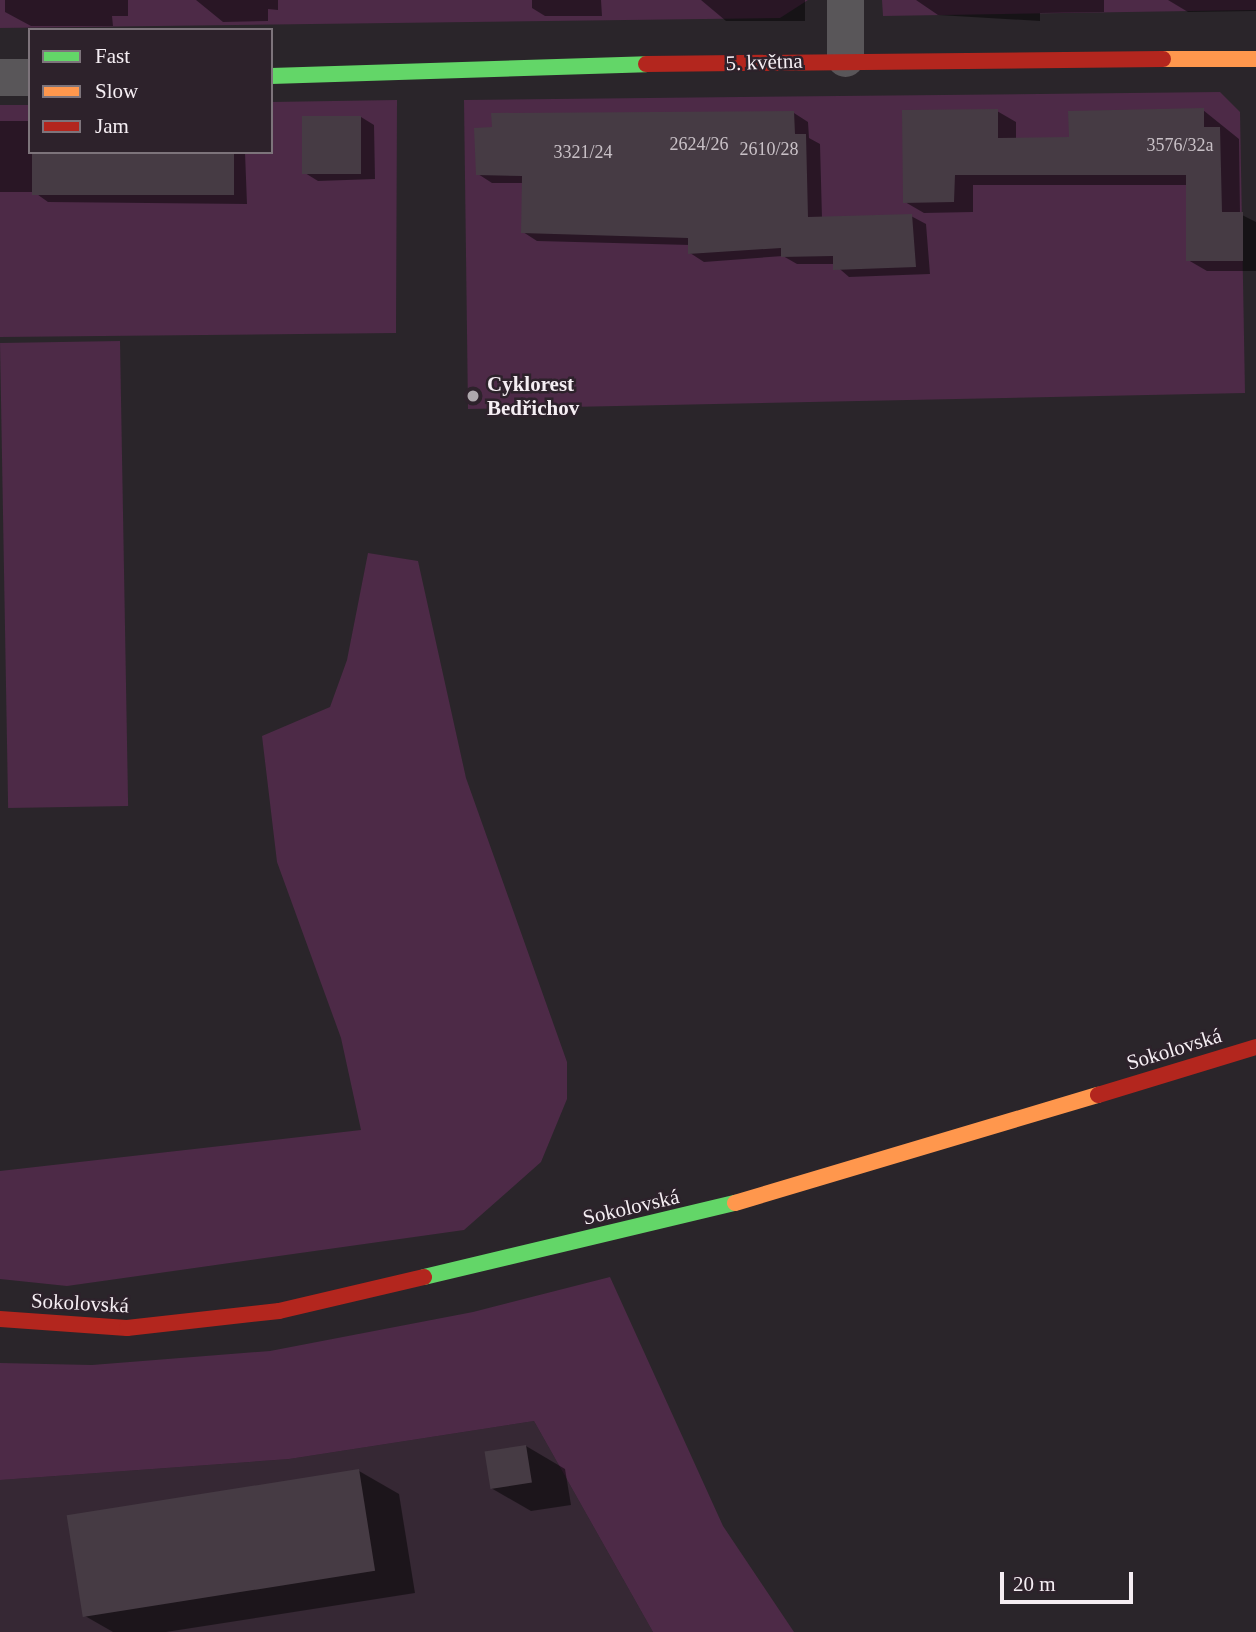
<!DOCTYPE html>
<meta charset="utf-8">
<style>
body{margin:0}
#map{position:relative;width:1256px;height:1632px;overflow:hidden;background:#2a252a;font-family:Georgia,serif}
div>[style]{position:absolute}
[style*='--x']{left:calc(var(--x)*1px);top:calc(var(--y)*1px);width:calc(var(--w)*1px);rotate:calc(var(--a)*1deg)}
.built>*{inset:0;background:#362834}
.green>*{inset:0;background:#4d2a47;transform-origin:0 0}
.shadow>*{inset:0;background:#0007}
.building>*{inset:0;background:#463b44;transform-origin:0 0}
.street>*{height:37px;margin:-18.5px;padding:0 18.5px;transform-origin:18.5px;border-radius:18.5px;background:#595659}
.fast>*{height:16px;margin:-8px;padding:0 8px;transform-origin:8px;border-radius:8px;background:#63d668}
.slow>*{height:16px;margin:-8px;padding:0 8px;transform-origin:8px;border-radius:8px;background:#ff974d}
.jam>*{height:16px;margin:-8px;padding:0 8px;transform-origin:8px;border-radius:8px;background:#b3261e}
.dots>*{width:19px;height:19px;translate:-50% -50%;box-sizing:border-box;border:4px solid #2d222b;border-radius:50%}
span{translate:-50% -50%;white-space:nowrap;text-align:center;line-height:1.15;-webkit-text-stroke:5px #2d222b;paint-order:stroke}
.number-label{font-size:18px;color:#c9c1c7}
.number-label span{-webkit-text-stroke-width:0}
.street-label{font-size:21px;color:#f5eef3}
.poi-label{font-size:21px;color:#f5eef3;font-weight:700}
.left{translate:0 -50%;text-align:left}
.legend{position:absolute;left:28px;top:28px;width:245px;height:126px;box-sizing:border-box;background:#2d222b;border:2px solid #7d747b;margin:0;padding:9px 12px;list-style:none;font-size:21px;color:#f5eef3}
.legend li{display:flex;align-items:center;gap:14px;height:35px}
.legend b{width:35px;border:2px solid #7d747b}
.scale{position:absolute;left:1000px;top:1572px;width:133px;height:32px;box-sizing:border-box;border:4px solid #f5eef3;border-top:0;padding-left:9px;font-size:21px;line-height:24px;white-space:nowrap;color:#f5eef3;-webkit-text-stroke:5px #2d222b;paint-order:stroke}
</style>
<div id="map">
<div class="built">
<div style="clip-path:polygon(534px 1421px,653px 1632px,0 1632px,0 1480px,289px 1459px)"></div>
</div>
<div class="green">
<div style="clip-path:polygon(0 0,808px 0,780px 18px,0 28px)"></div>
<div style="clip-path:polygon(882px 0,1256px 0,1256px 10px,883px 16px)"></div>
<div style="clip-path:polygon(1220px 92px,1240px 112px,1245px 393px,468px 409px,464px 100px)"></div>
<div style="clip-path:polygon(397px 100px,396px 333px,0 337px,0 105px,30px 105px,30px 152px,271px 152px,271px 102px)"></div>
<div style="left:120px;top:341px;width:465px;height:120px;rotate:89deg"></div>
<div style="clip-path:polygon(368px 553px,418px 561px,466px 778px,567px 1062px,567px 1099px,541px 1162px,464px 1230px,67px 1286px,0 1279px,0 1171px,361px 1130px,341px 1038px,277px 862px,262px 736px,330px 707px,347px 660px)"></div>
<div style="clip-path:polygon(610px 1277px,723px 1526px,794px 1632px,653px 1632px,534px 1421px,289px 1459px,0 1480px,0 1363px,92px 1365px,270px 1351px,473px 1312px)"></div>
</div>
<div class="shadow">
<div style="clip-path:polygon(5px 0,128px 0,128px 16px,112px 16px,113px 26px,31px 26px,5px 12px)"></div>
<div style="clip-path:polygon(196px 0,278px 0,278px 10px,268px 9px,268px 21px,223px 22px)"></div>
<div style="clip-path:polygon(532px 0,601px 0,602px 16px,545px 16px,532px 8px)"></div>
<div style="clip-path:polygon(701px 0,805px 0,805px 21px,726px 21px)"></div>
<div style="clip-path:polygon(916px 0,1104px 0,1104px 12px,1040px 13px,1040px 21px,938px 15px)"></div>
<div style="clip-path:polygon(1168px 0,1256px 0,1256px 11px,1188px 12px)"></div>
<div style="clip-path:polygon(1203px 110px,1239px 139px,1240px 214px,1256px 222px,1256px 271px,1207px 271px,1188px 260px,1188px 185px,973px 185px,973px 212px,924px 213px,905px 202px,997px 111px,1016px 122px,1016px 140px,1071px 139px)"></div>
<div style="clip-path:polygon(794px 113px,808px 122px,809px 138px,820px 144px,822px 218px,911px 216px,926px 224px,930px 274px,849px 277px,834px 264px,797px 264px,783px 256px,704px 262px,690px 253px,690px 245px,537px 241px,523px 232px,523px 183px,492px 183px,478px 174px)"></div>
<div style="clip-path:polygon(361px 117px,374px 125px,375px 179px,318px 181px,305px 173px)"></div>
<div style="clip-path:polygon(0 121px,30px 121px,30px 152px,245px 152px,247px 204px,48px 202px,34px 192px,0 192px)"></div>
<div style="clip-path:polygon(526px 1446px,565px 1469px,571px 1505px,531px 1511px,491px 1488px)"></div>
<div style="clip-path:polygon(359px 1471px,399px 1494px,415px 1593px,166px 1632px,113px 1632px,85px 1616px)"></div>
</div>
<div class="building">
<div style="clip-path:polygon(1204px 108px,1204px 127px,1220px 127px,1222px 212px,1243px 212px,1243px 261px,1186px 261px,1186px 175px,955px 175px,954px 202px,903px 203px,902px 110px,998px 109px,998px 138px,1069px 137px,1068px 111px)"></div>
<div style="clip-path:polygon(794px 111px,795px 134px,806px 134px,808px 217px,912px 214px,916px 267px,833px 270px,833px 256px,781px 257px,781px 248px,688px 254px,688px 238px,521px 233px,522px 176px,476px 175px,474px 128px,492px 127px,491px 113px)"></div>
<div style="left:302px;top:116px;width:59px;height:58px"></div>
<div style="left:32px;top:152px;width:202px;height:43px"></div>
<div style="left:526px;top:1445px;width:38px;height:42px;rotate:81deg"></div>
<div style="left:359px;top:1469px;width:103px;height:296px;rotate:81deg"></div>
</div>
<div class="street">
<div style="--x:845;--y:0;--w:58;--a:90"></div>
<div style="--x:0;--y:77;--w:30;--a:0"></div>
</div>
<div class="fast">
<div style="--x:271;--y:76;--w:375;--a:-1.8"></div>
<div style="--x:424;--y:1277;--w:320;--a:-13.4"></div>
</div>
<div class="slow">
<div style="--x:1163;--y:59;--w:93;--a:0"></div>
<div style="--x:735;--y:1203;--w:379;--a:-16.6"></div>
</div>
<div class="jam">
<div style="--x:646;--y:64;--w:517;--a:-0.55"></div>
<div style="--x:1098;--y:1095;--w:165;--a:-16.9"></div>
<div style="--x:0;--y:1319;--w:127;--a:4.1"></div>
<div style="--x:127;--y:1328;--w:153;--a:-6.4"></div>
<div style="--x:279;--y:1311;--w:149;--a:-13.2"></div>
</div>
<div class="dots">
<div style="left:473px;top:396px;background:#aea8ad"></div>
</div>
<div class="number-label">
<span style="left:699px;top:144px">2624/26</span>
<span style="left:1180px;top:145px">3576/32a</span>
<span style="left:769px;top:149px">2610/28</span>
<span style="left:583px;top:152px">3321/24</span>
</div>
<div class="street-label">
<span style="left:764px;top:62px;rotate:-2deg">5. května</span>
<span style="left:1174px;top:1049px;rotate:-17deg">Sokolovská</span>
<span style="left:631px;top:1207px;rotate:-13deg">Sokolovská</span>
<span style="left:80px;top:1303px;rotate:3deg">Sokolovská</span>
</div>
<div class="poi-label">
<span class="left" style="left:487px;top:396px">Cyklorest<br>Bedřichov</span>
</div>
<ul class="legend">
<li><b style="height:9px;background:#63d668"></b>Fast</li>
<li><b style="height:9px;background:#ff974d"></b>Slow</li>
<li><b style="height:9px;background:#b3261e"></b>Jam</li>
</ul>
<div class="scale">20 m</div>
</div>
